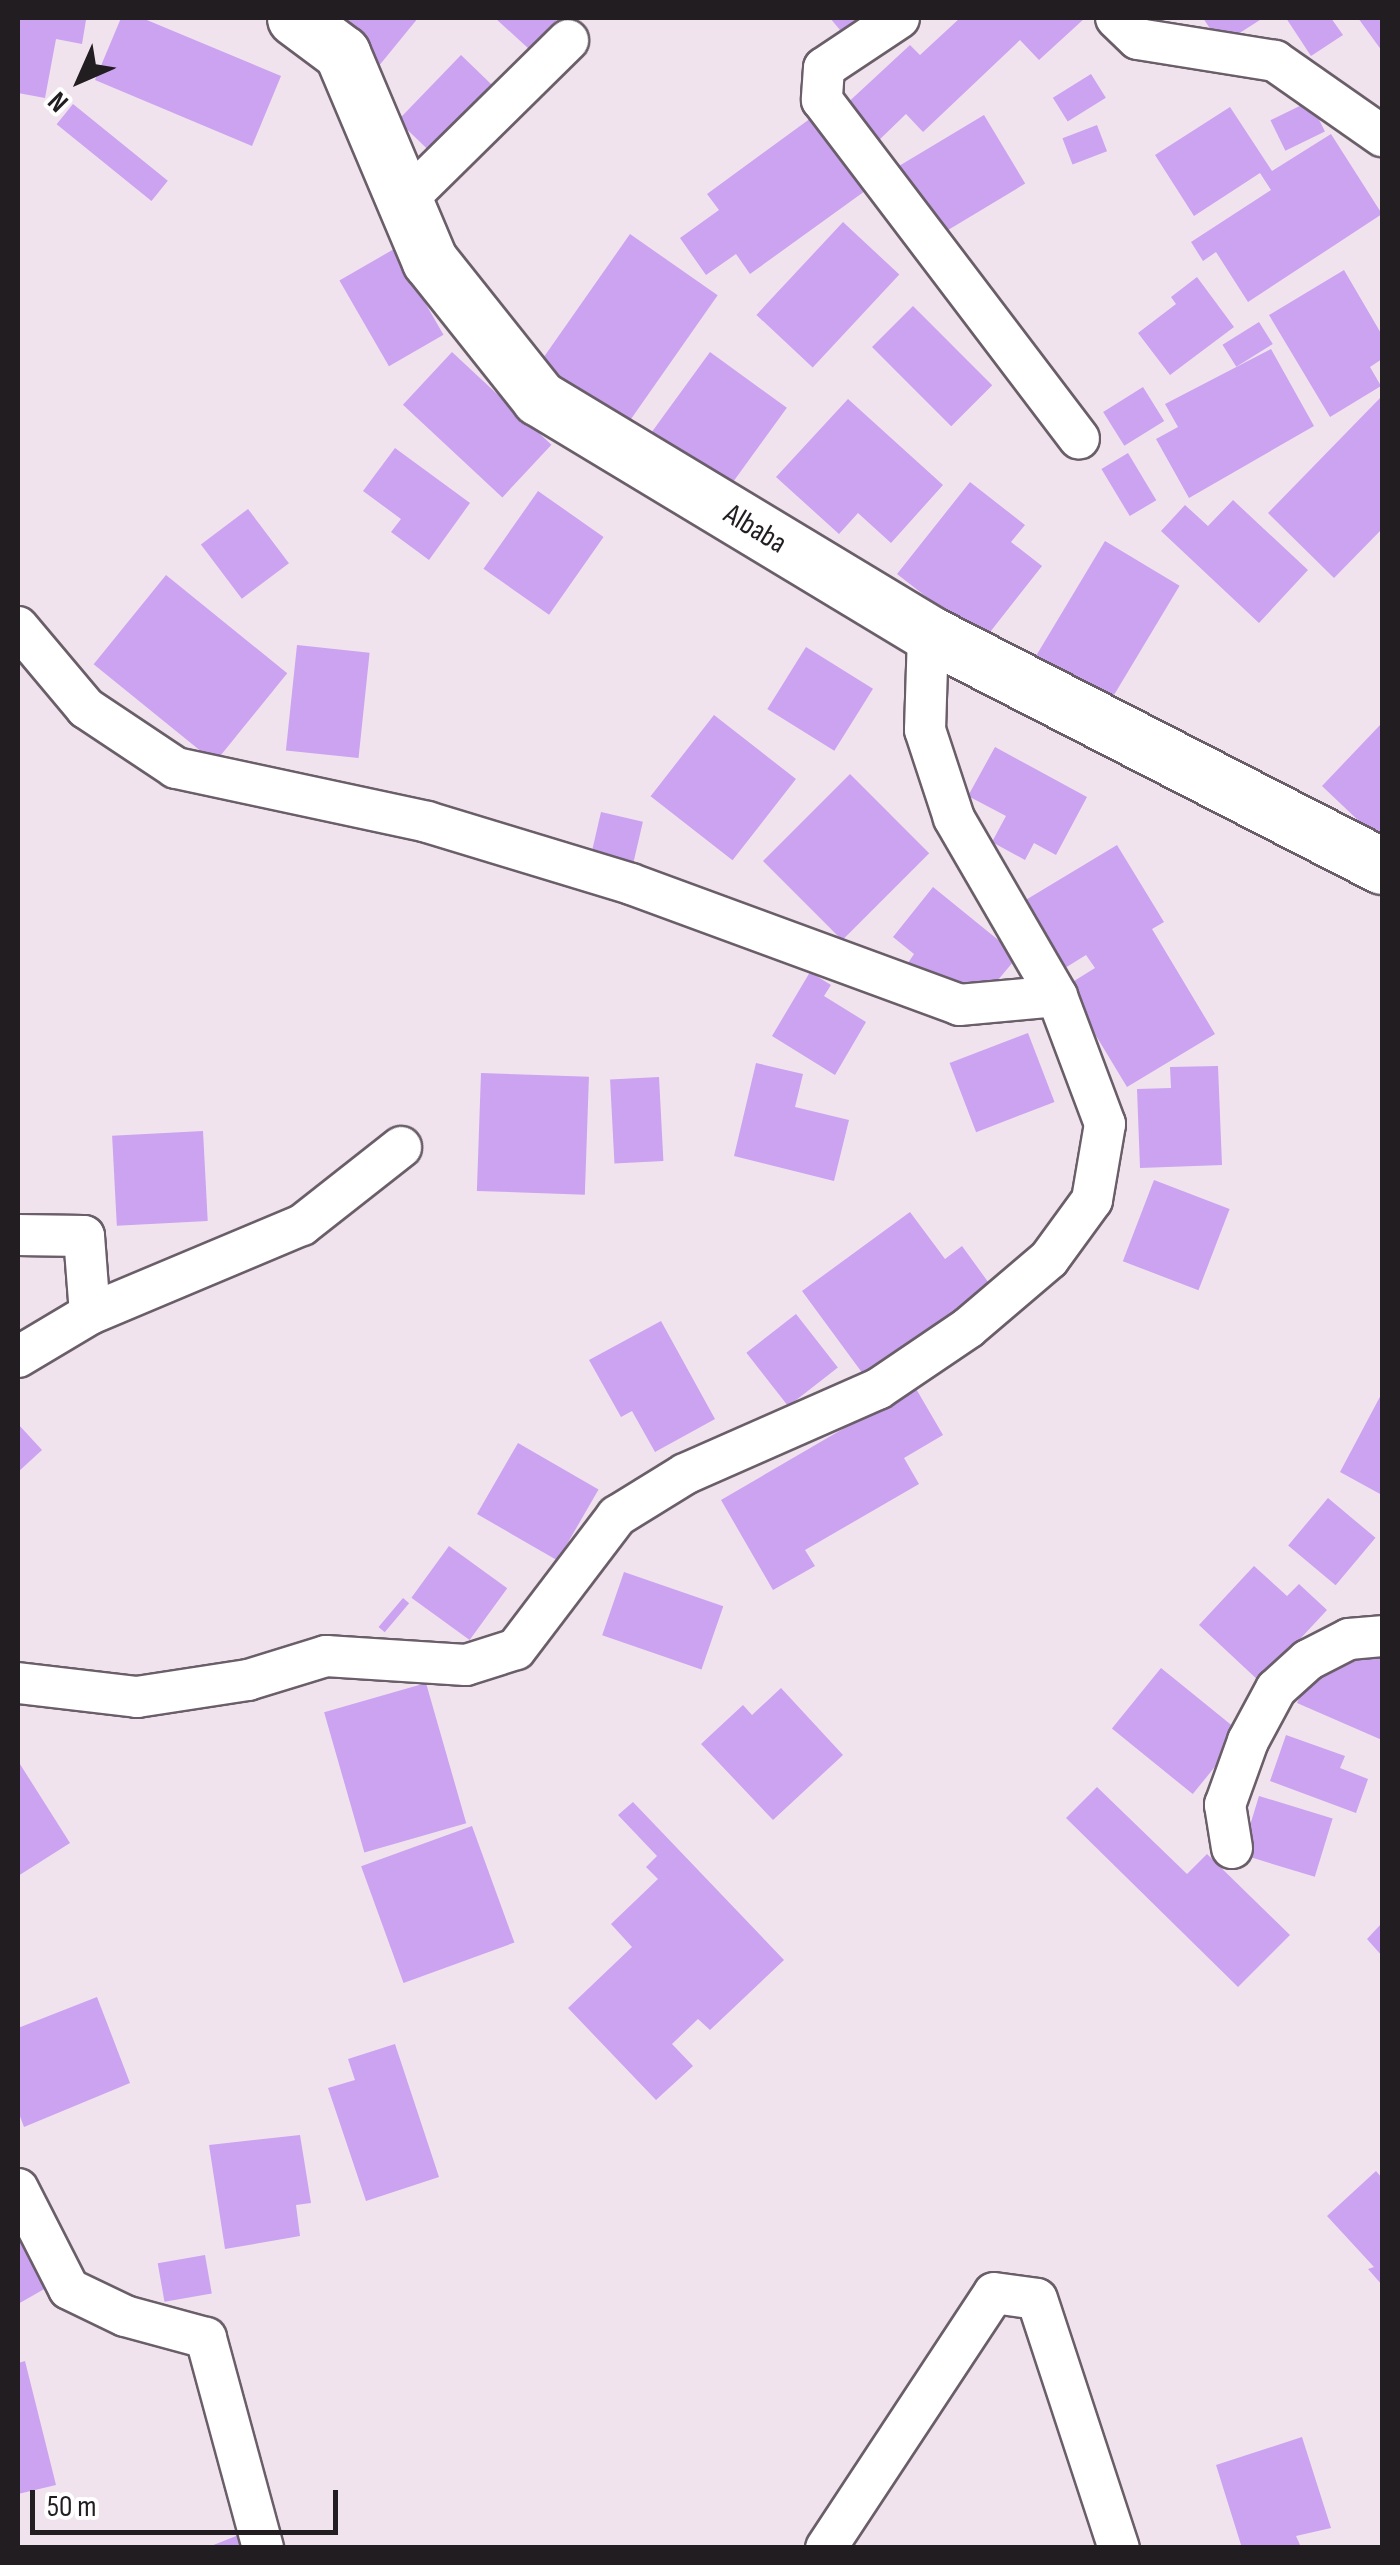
<!DOCTYPE html>
<style>
body{margin:0}
#map{position:relative;width:1400px;height:2565px;overflow:hidden;background:#f0e3ee;font-family:"Sofia Sans Condensed",sans-serif}
div>[style]{position:absolute}
[style*='--x']{left:calc(var(--x)*1px);top:calc(var(--y)*1px);width:calc(var(--w)*1px);rotate:calc(var(--a)*1deg)}
.building>*{inset:0;background:#cba3f0;transform-origin:0 0}
.roads{filter:drop-shadow(2px 0 #6a5f69) drop-shadow(-2px 0 #6a5f69) drop-shadow(0 2px #6a5f69) drop-shadow(0 -2px #6a5f69)}
.street>*{height:40px;margin:-20px;padding:0 20px;transform-origin:20px;border-radius:20px;background:#fff}
.secondary>*{height:55px;margin:-27.5px;padding:0 27.5px;transform-origin:27.5px;border-radius:27.5px;background:#fff}
span{translate:-50% -50%;white-space:nowrap;text-align:center;line-height:1.15;-webkit-text-stroke:9px #fff;paint-order:stroke}
.street-label{font-size:30px;color:#211d21}
.frame{position:absolute;inset:0;border:20px solid #211d21;pointer-events:none}
.north{position:absolute;left:30px;top:30px;width:100px;height:100px;-webkit-text-stroke:8px #fff;paint-order:stroke;rotate:225deg;font-size:28px;font-weight:700;line-height:40px;text-align:center;color:#211d21}
.north::after{content:'';display:block;margin:auto;width:35px;height:45px;background:#211d21;clip-path:polygon(50% 0,100% 100%,50% 72%,0 100%)}
.scale{position:absolute;left:30px;top:2490px;width:308px;height:45px;box-sizing:border-box;border:5px solid #211d21;border-top:0;padding-left:12px;font-size:30px;line-height:35px;white-space:nowrap;color:#211d21;-webkit-text-stroke:8px #fff;paint-order:stroke}
</style>
<div id="map">
<div class="building">
<div style="clip-path:polygon(18px 18px,86px 20px,82px 44px,56px 39px,45px 98px,18px 93px)"></div>
<div style="clip-path:polygon(121px 18px,142px 18px,281px 76px,252px 146px,95px 80px)"></div>
<div style="clip-path:polygon(317px 18px,418px 18px,378px 67px)"></div>
<div style="clip-path:polygon(495px 18px,559px 18px,529px 49px)"></div>
<div style="clip-path:polygon(830px 18px,867px 18px,845px 36px)"></div>
<div style="clip-path:polygon(960px 18px,1085px 18px,1039px 60px,1020px 40px,923px 132px,906px 114px,876px 143px,842px 108px,910px 45px,920px 55px)"></div>
<div style="clip-path:polygon(1203px 18px,1263px 18px,1221px 45px)"></div>
<div style="clip-path:polygon(1286px 18px,1331px 18px,1343px 35px,1311px 56px)"></div>
<div style="clip-path:polygon(1358px 18px,1382px 18px,1382px 51px)"></div>
<div style="left:461px;top:55px;width:45px;height:91px;rotate:44deg"></div>
<div style="left:1091px;top:74px;width:28px;height:45px;rotate:58deg"></div>
<div style="left:1310px;top:101px;width:34px;height:44px;rotate:64deg"></div>
<div style="left:73px;top:104px;width:122px;height:26px;rotate:39deg"></div>
<div style="clip-path:polygon(1230px 107px,1272px 171px,1331px 134px,1382px 214px,1248px 302px,1216px 252px,1203px 261px,1191px 242px,1271px 190px,1260px 173px,1194px 216px,1155px 155px)"></div>
<div style="left:984px;top:115px;width:80px;height:106px;rotate:59deg"></div>
<div style="clip-path:polygon(811px 118px,865px 191px,750px 274px,736px 254px,706px 275px,680px 238px,719px 210px,707px 194px)"></div>
<div style="left:1097px;top:125px;width:28px;height:37px;rotate:69deg"></div>
<div style="left:843px;top:222px;width:77px;height:127px;rotate:43deg"></div>
<div style="left:630px;top:234px;width:107px;height:166px;rotate:35deg"></div>
<div style="left:394px;top:249px;width:99px;height:63px;rotate:60deg"></div>
<div style="clip-path:polygon(1344px 270px,1382px 335px,1382px 359px,1370px 367px,1381px 386px,1330px 417px,1269px 315px)"></div>
<div style="clip-path:polygon(1197px 277px,1234px 327px,1170px 375px,1138px 333px,1176px 304px,1171px 297px)"></div>
<div style="left:913px;top:306px;width:112px;height:58px;rotate:45deg"></div>
<div style="left:1259px;top:322px;width:26px;height:43px;rotate:58deg"></div>
<div style="clip-path:polygon(1271px 349px,1314px 426px,1189px 498px,1156px 439px,1178px 427px,1165px 404px)"></div>
<div style="left:452px;top:352px;width:136px;height:72px;rotate:43deg"></div>
<div style="left:710px;top:352px;width:95px;height:103px;rotate:36deg"></div>
<div style="left:1143px;top:387px;width:40px;height:47px;rotate:58deg"></div>
<div style="clip-path:polygon(1382px 396px,1382px 529px,1334px 578px,1268px 513px)"></div>
<div style="clip-path:polygon(848px 399px,943px 485px,891px 543px,858px 513px,839px 534px,776px 477px)"></div>
<div style="clip-path:polygon(395px 448px,470px 503px,429px 560px,391px 532px,401px 519px,363px 491px)"></div>
<div style="left:1128px;top:453px;width:55px;height:31px;rotate:59deg"></div>
<div style="clip-path:polygon(970px 482px,1025px 525px,1011px 542px,1042px 566px,983px 641px,897px 574px)"></div>
<div style="left:538px;top:491px;width:80px;height:95px;rotate:35deg"></div>
<div style="clip-path:polygon(1233px 500px,1308px 570px,1259px 623px,1161px 531px,1185px 505px,1208px 526px)"></div>
<div style="left:248px;top:509px;width:68px;height:59px;rotate:53deg"></div>
<div style="left:1105px;top:541px;width:87px;height:139px;rotate:31deg"></div>
<div style="left:166px;top:575px;width:156px;height:115px;rotate:39deg"></div>
<div style="left:297px;top:645px;width:73px;height:106px;rotate:6deg"></div>
<div style="left:806px;top:647px;width:79px;height:73px;rotate:32deg"></div>
<div style="left:714px;top:715px;width:104px;height:103px;rotate:38deg"></div>
<div style="clip-path:polygon(1382px 723px,1382px 843px,1322px 786px)"></div>
<div style="clip-path:polygon(995px 747px,1087px 797px,1056px 855px,1034px 843px,1025px 860px,992px 842px,1006px 816px,968px 796px)"></div>
<div style="left:850px;top:774px;width:112px;height:123px;rotate:45deg"></div>
<div style="left:601px;top:812px;width:43px;height:41px;rotate:13deg"></div>
<div style="clip-path:polygon(1117px 845px,1164px 922px,1152px 929px,1215px 1034px,1127px 1087px,1066px 986px,1095px 968px,1086px 955px,1065px 968px,1024px 901px)"></div>
<div style="clip-path:polygon(933px 887px,1018px 956px,988px 992px,934px 985px,908px 963px,914px 954px,893px 937px)"></div>
<div style="clip-path:polygon(810px 972px,831px 985px,824px 996px,866px 1022px,835px 1075px,772px 1036px)"></div>
<div style="left:1028px;top:1033px;width:74px;height:84px;rotate:69deg"></div>
<div style="clip-path:polygon(756px 1063px,803px 1074px,795px 1107px,849px 1120px,834px 1181px,734px 1156px)"></div>
<div style="clip-path:polygon(1218px 1066px,1222px 1165px,1140px 1168px,1137px 1089px,1171px 1088px,1170px 1067px)"></div>
<div style="left:481px;top:1073px;width:108px;height:118px;rotate:2deg"></div>
<div style="left:659px;top:1077px;width:84px;height:49px;rotate:87deg"></div>
<div style="left:203px;top:1131px;width:90px;height:91px;rotate:87deg"></div>
<div style="left:1154px;top:1180px;width:81px;height:87px;rotate:21deg"></div>
<div style="clip-path:polygon(910px 1212px,945px 1259px,962px 1246px,991px 1286px,866px 1378px,802px 1291px)"></div>
<div style="left:796px;top:1314px;width:68px;height:63px;rotate:52deg"></div>
<div style="clip-path:polygon(661px 1321px,715px 1419px,655px 1452px,632px 1411px,621px 1417px,589px 1360px)"></div>
<div style="clip-path:polygon(915px 1387px,943px 1435px,904px 1458px,919px 1484px,805px 1550px,815px 1566px,773px 1590px,721px 1500px)"></div>
<div style="clip-path:polygon(1382px 1393px,1382px 1495px,1340px 1472px)"></div>
<div style="clip-path:polygon(18px 1424px,42px 1450px,18px 1472px)"></div>
<div style="left:518px;top:1443px;width:93px;height:82px;rotate:30deg"></div>
<div style="left:1328px;top:1498px;width:62px;height:62px;rotate:40deg"></div>
<div style="left:449px;top:1546px;width:72px;height:64px;rotate:36deg"></div>
<div style="clip-path:polygon(1254px 1566px,1287px 1596px,1299px 1584px,1327px 1610px,1260px 1682px,1199px 1625px)"></div>
<div style="left:624px;top:1572px;width:105px;height:67px;rotate:19deg"></div>
<div style="left:403px;top:1598px;width:8px;height:38px;rotate:40deg"></div>
<div style="clip-path:polygon(1367px 1651px,1382px 1658px,1382px 1740px,1297px 1703px,1311px 1670px)"></div>
<div style="left:1161px;top:1668px;width:104px;height:78px;rotate:39deg"></div>
<div style="left:426px;top:1683px;width:146px;height:106px;rotate:74deg"></div>
<div style="clip-path:polygon(781px 1688px,843px 1755px,773px 1820px,701px 1744px,743px 1705px,752px 1715px)"></div>
<div style="clip-path:polygon(1286px 1735px,1345px 1756px,1340px 1768px,1368px 1779px,1356px 1813px,1270px 1781px)"></div>
<div style="clip-path:polygon(18px 1761px,70px 1843px,18px 1876px)"></div>
<div style="clip-path:polygon(1097px 1787px,1187px 1874px,1207px 1854px,1290px 1935px,1238px 1987px,1066px 1818px)"></div>
<div style="left:1259px;top:1796px;width:77px;height:61px;rotate:17deg"></div>
<div style="clip-path:polygon(633px 1802px,784px 1960px,710px 2030px,698px 2019px,672px 2044px,693px 2066px,656px 2100px,568px 2008px,632px 1947px,611px 1924px,658px 1879px,646px 1867px,657px 1856px,618px 1815px)"></div>
<div style="left:472px;top:1826px;width:124px;height:118px;rotate:70deg"></div>
<div style="clip-path:polygon(1382px 1923px,1382px 1956px,1367px 1939px)"></div>
<div style="clip-path:polygon(97px 1997px,130px 2083px,24px 2127px,18px 2111px,18px 2028px)"></div>
<div style="clip-path:polygon(395px 2044px,439px 2177px,366px 2201px,328px 2088px,355px 2080px,348px 2059px)"></div>
<div style="clip-path:polygon(300px 2135px,311px 2203px,296px 2205px,300px 2236px,225px 2249px,209px 2145px)"></div>
<div style="clip-path:polygon(1376px 2171px,1382px 2178px,1382px 2285px,1368px 2269px,1374px 2267px,1327px 2216px)"></div>
<div style="clip-path:polygon(18px 2235px,46px 2288px,18px 2304px)"></div>
<div style="left:205px;top:2255px;width:39px;height:48px;rotate:80deg"></div>
<div style="clip-path:polygon(25px 2361px,56px 2485px,18px 2494px,18px 2363px)"></div>
<div style="clip-path:polygon(1302px 2437px,1331px 2528px,1296px 2536px,1300px 2545px,1293px 2548px,1242px 2548px,1216px 2465px)"></div>
<div style="clip-path:polygon(241px 2534px,246px 2548px,206px 2548px)"></div>
</div>
<div class="roads">
<div class="street">
<div style="--x:899;--y:18;--w:90;--a:146.3"></div>
<div style="--x:824;--y:68;--w:32;--a:94"></div>
<div style="--x:822;--y:100;--w:425;--a:52.8"></div>
<div style="--x:1116;--y:18;--w:30;--a:44"></div>
<div style="--x:1138;--y:39;--w:139;--a:9.1"></div>
<div style="--x:1275;--y:61;--w:131;--a:35"></div>
<div style="--x:405;--y:201;--w:229;--a:-44.6"></div>
<div style="--x:18;--y:627;--w:106;--a:50"></div>
<div style="--x:86;--y:708;--w:108;--a:33.7"></div>
<div style="--x:176;--y:768;--w:257;--a:12.1"></div>
<div style="--x:427;--y:822;--w:213;--a:16.9"></div>
<div style="--x:631;--y:884;--w:350;--a:20.2"></div>
<div style="--x:959;--y:1005;--w:98;--a:-5.2"></div>
<div style="--x:18;--y:1235;--w:66;--a:0.9"></div>
<div style="--x:84;--y:1236;--w:78;--a:85.6"></div>
<div style="--x:90;--y:1314;--w:84;--a:149.2"></div>
<div style="--x:90;--y:1314;--w:230;--a:-22.8"></div>
<div style="--x:302;--y:1225;--w:126;--a:-38.2"></div>
<div style="--x:18;--y:1683;--w:120;--a:6.7"></div>
<div style="--x:137;--y:1697;--w:112;--a:-8.7"></div>
<div style="--x:248;--y:1680;--w:82;--a:-17.1"></div>
<div style="--x:326;--y:1656;--w:140;--a:3.7"></div>
<div style="--x:466;--y:1665;--w:52;--a:-17.7"></div>
<div style="--x:516;--y:1649;--w:167;--a:-52.8"></div>
<div style="--x:617;--y:1516;--w:80;--a:-31.7"></div>
<div style="--x:685;--y:1474;--w:211;--a:-23.8"></div>
<div style="--x:878;--y:1389;--w:109;--a:-34.1"></div>
<div style="--x:968;--y:1328;--w:106;--a:-40.4"></div>
<div style="--x:1049;--y:1259;--w:73;--a:-53.9"></div>
<div style="--x:1092;--y:1200;--w:77;--a:-80.3"></div>
<div style="--x:1105;--y:1124;--w:137;--a:-110.6"></div>
<div style="--x:1057;--y:996;--w:206;--a:-120.1"></div>
<div style="--x:954;--y:818;--w:93;--a:-108.2"></div>
<div style="--x:925;--y:730;--w:97;--a:-88.2"></div>
<div style="--x:1232;--y:1848;--w:44;--a:-99.2"></div>
<div style="--x:1225;--y:1805;--w:68;--a:-70.2"></div>
<div style="--x:1248;--y:1741;--w:59;--a:-61.7"></div>
<div style="--x:1276;--y:1689;--w:43;--a:-42.2"></div>
<div style="--x:1308;--y:1660;--w:46;--a:-27.1"></div>
<div style="--x:1349;--y:1639;--w:33;--a:-5"></div>
<div style="--x:18;--y:2189;--w:112;--a:63"></div>
<div style="--x:69;--y:2289;--w:62;--a:25.7"></div>
<div style="--x:125;--y:2316;--w:84;--a:15.2"></div>
<div style="--x:206;--y:2338;--w:218;--a:74.8"></div>
<div style="--x:826;--y:2548;--w:305;--a:-56.6"></div>
<div style="--x:994;--y:2293;--w:43;--a:7.9"></div>
<div style="--x:1037;--y:2299;--w:262;--a:71.8"></div>
</div>
<div class="secondary">
<div style="--x:295;--y:18;--w:59;--a:36.7"></div>
<div style="--x:342;--y:53;--w:226;--a:67.1"></div>
<div style="--x:430;--y:261;--w:175;--a:51.5"></div>
<div style="--x:539;--y:398;--w:454;--a:31.1"></div>
<div style="--x:928;--y:633;--w:510;--a:27.17"></div>
</div>
</div>
<div class="street-label">
<span style="left:755px;top:529px;rotate:31deg">Albaba</span>
</div>
<div class="frame"></div>
<div class="north">N</div>
<div class="scale">50 m</div>
</div>
